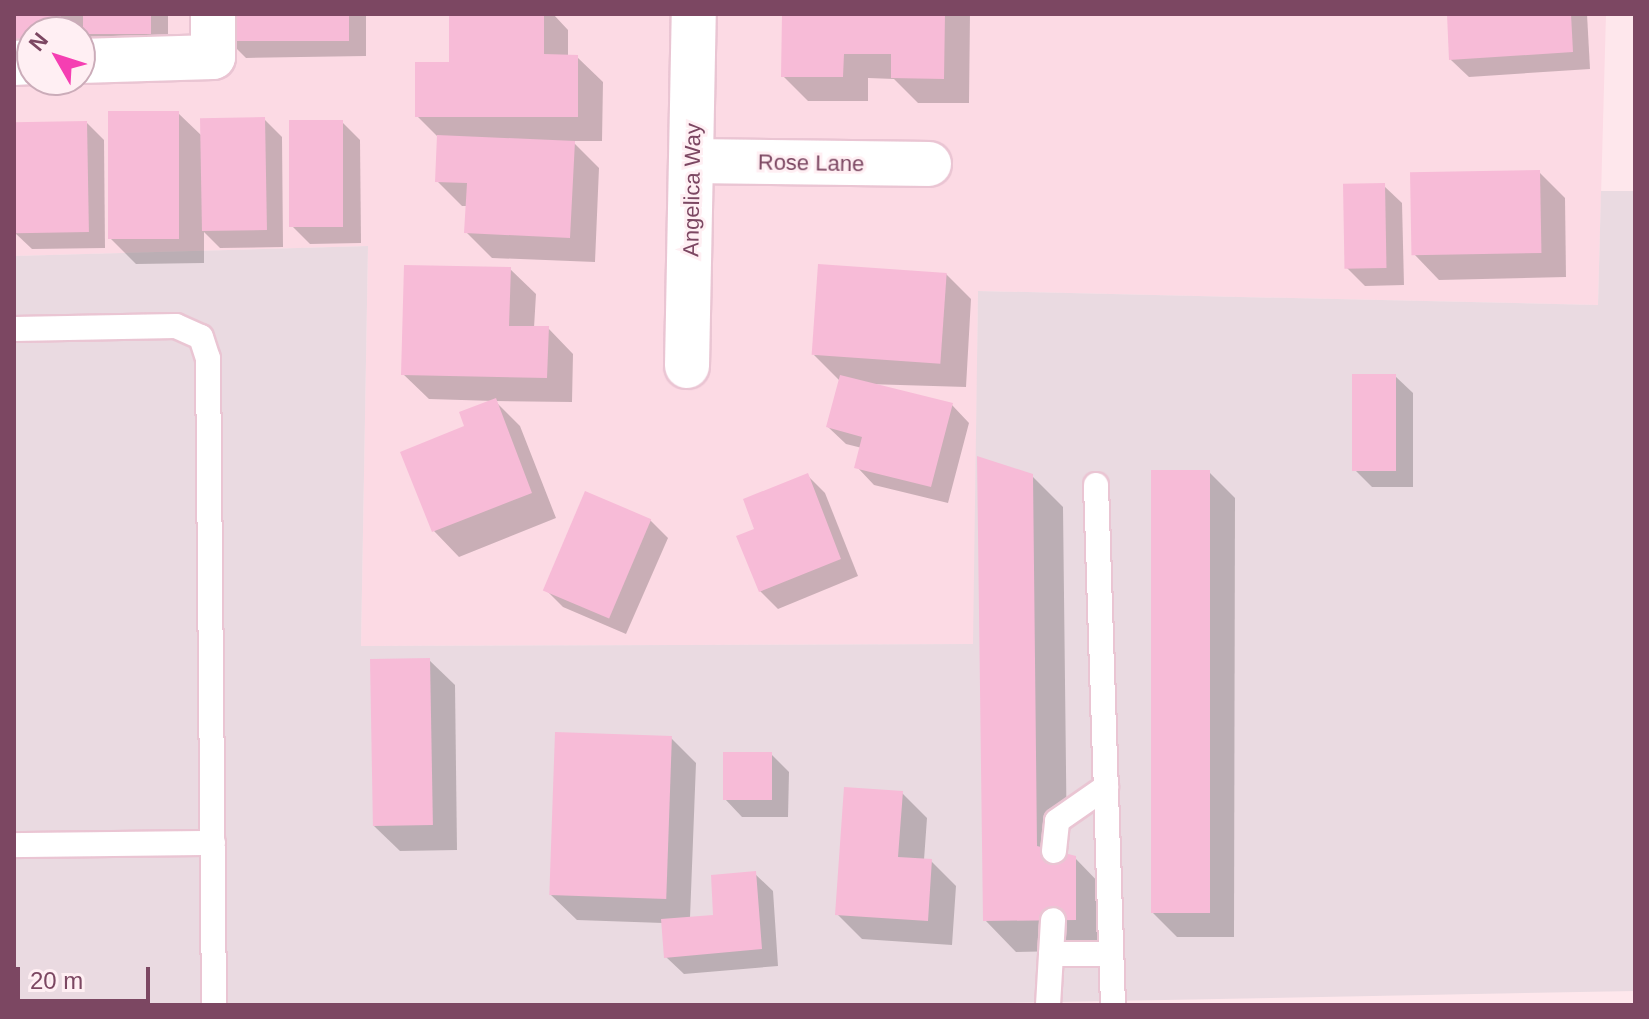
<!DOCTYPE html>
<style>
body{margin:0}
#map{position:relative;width:1649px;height:1019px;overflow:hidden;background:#fee7ec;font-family:Arial,sans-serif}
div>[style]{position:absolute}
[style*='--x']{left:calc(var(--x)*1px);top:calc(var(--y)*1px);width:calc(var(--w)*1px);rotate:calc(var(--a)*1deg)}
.residential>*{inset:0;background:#fcdae4}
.industrial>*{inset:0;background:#eadae1}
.shadow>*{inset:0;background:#0003}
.building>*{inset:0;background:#f7bbd7;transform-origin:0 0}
.roads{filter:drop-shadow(2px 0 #eac5d3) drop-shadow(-2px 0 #eac5d3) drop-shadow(0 2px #eac5d3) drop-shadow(0 -2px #eac5d3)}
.lane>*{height:24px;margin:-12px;padding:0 12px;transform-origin:12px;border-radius:12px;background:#fff}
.street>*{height:44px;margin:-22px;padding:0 22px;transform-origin:22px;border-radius:22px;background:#fff}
span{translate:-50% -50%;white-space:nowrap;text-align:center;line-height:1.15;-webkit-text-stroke:6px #ffeff3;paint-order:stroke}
.street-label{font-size:22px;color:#7c4762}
.frame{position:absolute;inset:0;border:16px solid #7c4762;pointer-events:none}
.north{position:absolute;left:16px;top:16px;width:80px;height:80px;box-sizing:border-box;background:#ffeff3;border:2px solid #cbacb9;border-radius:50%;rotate:309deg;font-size:22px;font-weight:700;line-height:32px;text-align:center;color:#7c4762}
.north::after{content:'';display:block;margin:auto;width:28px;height:36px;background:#f53fb2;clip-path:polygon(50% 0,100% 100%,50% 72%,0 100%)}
.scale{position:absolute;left:16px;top:967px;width:134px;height:36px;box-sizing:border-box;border:4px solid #7c4762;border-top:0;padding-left:10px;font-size:24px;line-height:28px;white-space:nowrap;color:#7c4762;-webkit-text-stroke:6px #ffeff3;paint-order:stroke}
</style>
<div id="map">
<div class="residential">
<div style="clip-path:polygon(evenodd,14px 14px,1606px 14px,1598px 305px,978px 291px,974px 644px,361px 646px,368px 246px,14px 256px,14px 14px,32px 32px,80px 32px,80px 80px,32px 80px,32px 32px)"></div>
</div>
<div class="industrial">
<div style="clip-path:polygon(1601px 191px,1635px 191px,1635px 991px,898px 1005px,14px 1005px,14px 256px,368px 246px,361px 646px,973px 644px,978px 291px,1598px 305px)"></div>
</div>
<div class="shadow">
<div style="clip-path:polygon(14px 14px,168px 14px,168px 50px,102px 51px,85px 34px,86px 72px,80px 72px,80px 32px,32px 32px)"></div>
<div style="clip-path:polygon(228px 14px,366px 14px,366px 56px,246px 58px,228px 40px)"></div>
<div style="clip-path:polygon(436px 14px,578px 14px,554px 15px,568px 30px,568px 57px,577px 57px,603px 82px,602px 141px,572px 141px,599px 168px,595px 262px,492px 258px,466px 232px,468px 206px,462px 206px,437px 181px,439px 138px,417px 116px,451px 64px,451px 15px)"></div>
<div style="clip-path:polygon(784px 14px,970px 14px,969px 103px,918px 103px,894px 79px,868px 78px,868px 101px,808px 101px,783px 76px)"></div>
<div style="clip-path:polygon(1449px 14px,1587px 14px,1590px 69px,1469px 77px,1451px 60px)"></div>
<div style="clip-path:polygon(178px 113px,202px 136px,264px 119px,282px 137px,283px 247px,220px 248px,204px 232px,204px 263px,136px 264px,111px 239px)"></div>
<div style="clip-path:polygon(342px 122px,360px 140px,361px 243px,310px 244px,292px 226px)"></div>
<div style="clip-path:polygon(87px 123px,104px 140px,105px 248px,32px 249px,14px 232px,14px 124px)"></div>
<div style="clip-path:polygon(1539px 172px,1565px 198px,1566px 277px,1439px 280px,1414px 254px)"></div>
<div style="clip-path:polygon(1384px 186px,1402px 203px,1404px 285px,1365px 286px,1347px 268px)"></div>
<div style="clip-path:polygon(510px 269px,536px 294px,534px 328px,548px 328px,573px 354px,572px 402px,495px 401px,520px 426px,556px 518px,459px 557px,434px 531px,467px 427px,494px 401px,429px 399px,403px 374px)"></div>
<div style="clip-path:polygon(946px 274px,971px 299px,966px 387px,867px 384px,952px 405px,969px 423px,948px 503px,874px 485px,857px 467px,862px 448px,846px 444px,828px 427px,840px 381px,814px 355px)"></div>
<div style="clip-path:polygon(1395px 376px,1413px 393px,1413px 487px,1372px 487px,1355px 470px)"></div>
<div style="clip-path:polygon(1209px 472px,1235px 498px,1234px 937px,1177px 937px,1152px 912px)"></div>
<div style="clip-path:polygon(807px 475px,825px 493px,858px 576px,778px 609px,760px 591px)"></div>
<div style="clip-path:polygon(1032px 476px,1063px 507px,1067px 856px,1075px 858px,1106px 890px,1107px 950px,1016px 952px,985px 920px)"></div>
<div style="clip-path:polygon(650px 520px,668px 538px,626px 634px,563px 607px,545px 589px)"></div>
<div style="clip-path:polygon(429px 660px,455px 685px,457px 850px,400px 851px,374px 826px)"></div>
<div style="clip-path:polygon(671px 738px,696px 763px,690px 918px,715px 916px,755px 874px,773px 891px,778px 966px,684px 974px,666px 957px,663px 923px,577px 920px,551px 895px)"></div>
<div style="clip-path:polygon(771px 754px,789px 772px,788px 817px,742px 817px,725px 799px)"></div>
<div style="clip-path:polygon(902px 793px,927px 818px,924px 860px,931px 861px,956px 886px,952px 945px,862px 939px,837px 914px)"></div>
</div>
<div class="building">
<div style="clip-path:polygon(14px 14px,61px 14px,61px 32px,32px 32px,32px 48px,14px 49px)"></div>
<div style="left:83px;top:14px;width:68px;height:20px"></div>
<div style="left:226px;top:14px;width:123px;height:27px"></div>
<div style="clip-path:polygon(449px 14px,544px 14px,544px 54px,578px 55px,578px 117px,415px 117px,415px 62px,449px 62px)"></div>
<div style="clip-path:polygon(782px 14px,945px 14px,944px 79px,891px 78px,891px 54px,844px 54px,843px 77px,781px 77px)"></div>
<div style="clip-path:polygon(1447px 14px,1571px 14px,1573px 52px,1449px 60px)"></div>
<div style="left:179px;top:111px;width:128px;height:71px;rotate:90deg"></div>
<div style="left:265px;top:117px;width:113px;height:65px;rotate:89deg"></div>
<div style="left:289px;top:120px;width:54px;height:107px"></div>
<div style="left:87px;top:121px;width:111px;height:73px;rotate:89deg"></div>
<div style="clip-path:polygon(437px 135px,575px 141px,570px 238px,464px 233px,467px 183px,435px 182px)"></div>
<div style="left:1540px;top:170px;width:83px;height:130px;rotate:89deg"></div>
<div style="left:1385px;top:183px;width:85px;height:42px;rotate:89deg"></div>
<div style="left:818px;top:264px;width:129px;height:91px;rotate:4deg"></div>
<div style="clip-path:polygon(404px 265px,511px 267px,509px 326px,549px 326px,547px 378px,401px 375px)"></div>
<div style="left:1352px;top:374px;width:44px;height:97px"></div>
<div style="clip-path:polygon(840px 375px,953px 403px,931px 487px,854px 468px,862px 437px,826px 427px)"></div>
<div style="clip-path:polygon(496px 398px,532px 493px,432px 532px,400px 452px,464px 426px,459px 412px)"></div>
<div style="clip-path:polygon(977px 456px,1033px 474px,1037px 846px,1076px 856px,1076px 920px,983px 921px)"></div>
<div style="left:1151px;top:470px;width:59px;height:443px"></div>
<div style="clip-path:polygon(808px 473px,841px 559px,759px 592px,736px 536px,754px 529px,743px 499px)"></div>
<div style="left:585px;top:491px;width:72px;height:108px;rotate:23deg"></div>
<div style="left:430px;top:658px;width:167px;height:60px;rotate:89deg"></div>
<div style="left:555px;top:732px;width:117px;height:163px;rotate:2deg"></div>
<div style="left:723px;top:752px;width:49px;height:48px"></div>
<div style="clip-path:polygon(844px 787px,903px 791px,898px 857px,932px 859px,928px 921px,835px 915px)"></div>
<div style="clip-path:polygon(756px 871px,762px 949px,664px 958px,661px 919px,713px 915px,711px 875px)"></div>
</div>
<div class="roads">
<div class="lane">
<div style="--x:14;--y:329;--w:162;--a:-1.1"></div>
<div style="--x:176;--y:326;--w:27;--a:24"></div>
<div style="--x:201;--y:337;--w:22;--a:72"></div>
<div style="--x:208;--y:358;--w:647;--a:89.47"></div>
<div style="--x:1096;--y:485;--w:520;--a:88.13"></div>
<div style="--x:14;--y:845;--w:199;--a:-0.6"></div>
<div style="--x:1054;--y:851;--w:30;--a:-84"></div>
<div style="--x:1057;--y:821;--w:60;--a:-34.8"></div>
<div style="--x:1051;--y:954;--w:60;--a:0"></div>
<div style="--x:1048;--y:1005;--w:85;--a:-86.6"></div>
</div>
<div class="street">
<div style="--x:80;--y:61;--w:133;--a:-1.7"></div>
<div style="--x:213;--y:57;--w:43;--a:-90"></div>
<div style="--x:14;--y:63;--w:18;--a:-3"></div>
<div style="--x:693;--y:161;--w:236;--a:0.7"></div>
<div style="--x:687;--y:366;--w:352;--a:-88.9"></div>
</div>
</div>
<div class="street-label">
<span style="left:811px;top:163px;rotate:1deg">Rose Lane</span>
<span style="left:692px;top:190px;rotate:-89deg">Angelica Way</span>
</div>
<div class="frame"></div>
<div class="north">N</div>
<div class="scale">20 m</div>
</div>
